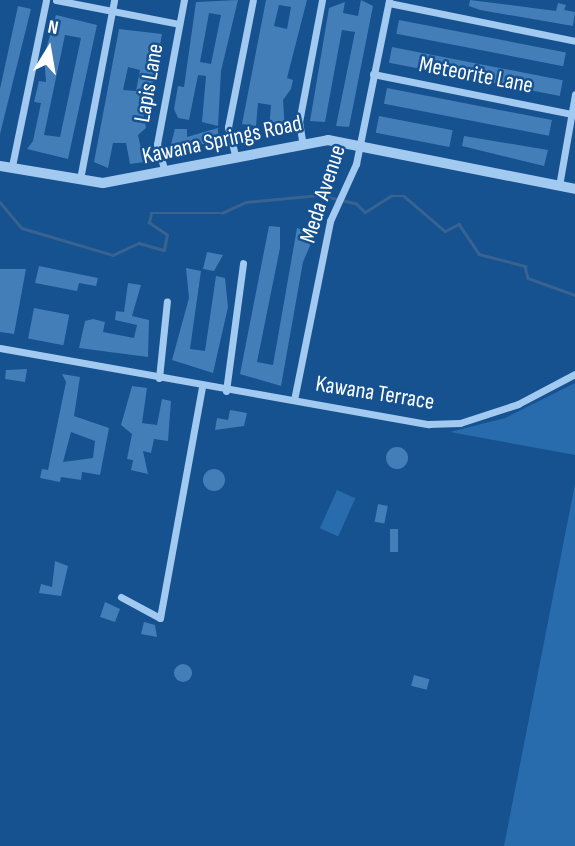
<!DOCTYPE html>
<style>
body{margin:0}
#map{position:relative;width:575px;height:846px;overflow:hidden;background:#165190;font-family:"Sofia Sans Condensed",sans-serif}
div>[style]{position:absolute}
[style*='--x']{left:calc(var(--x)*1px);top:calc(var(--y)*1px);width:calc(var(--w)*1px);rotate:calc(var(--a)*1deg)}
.green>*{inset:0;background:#286cae;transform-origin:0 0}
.stream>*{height:2.5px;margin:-1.25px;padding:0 1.25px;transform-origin:1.25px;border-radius:1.25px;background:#386390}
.building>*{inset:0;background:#437eb9;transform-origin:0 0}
.round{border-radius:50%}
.minor>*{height:7px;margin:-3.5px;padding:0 3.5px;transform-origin:3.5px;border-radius:3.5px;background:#a2c9f0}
.tertiary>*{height:10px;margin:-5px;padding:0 5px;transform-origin:5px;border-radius:5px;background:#a2c9f0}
span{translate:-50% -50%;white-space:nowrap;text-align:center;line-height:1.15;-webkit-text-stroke:5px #165190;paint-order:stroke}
.street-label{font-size:23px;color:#fff}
.north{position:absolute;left:14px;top:14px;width:70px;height:70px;-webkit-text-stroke:5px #165190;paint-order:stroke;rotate:11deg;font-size:19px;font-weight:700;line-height:28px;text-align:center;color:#fff}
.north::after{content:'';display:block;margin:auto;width:24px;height:32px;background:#fff;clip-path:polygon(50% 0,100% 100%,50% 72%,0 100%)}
</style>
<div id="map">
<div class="green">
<div style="clip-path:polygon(575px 383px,575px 455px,450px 432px,505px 418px)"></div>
<div style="clip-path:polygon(575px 484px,575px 846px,504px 846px)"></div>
<div style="left:337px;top:490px;width:20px;height:42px;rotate:24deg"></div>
</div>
<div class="stream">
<div style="--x:0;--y:202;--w:34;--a:50"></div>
<div style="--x:22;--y:228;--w:95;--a:16.5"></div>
<div style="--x:113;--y:255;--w:29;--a:-25"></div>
<div style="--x:139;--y:243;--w:26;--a:16"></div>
<div style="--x:164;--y:250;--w:15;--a:-79"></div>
<div style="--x:167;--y:235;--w:22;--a:-146"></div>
<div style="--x:149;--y:223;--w:10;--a:-79"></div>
<div style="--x:151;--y:213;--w:71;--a:0"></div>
<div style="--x:222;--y:213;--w:26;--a:-25"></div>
<div style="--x:246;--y:202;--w:74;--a:-5.4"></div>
<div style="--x:320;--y:195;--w:37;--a:13"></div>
<div style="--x:356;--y:203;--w:13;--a:45"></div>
<div style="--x:365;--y:212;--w:31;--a:-32"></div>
<div style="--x:391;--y:196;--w:13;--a:0"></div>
<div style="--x:404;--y:196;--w:54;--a:40.5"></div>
<div style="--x:445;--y:231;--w:16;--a:-27"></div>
<div style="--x:459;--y:224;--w:36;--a:56"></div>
<div style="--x:479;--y:254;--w:48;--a:14.6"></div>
<div style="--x:525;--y:266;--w:12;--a:76"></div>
<div style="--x:528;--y:278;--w:50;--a:19.9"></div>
</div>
<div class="building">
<div style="clip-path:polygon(evenodd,238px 0,221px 71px,218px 126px,202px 122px,206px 76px,198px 75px,189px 120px,178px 118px,174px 109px,178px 86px,184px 87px,196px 2px,238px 0,209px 13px,221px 15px,211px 64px,200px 62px,209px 13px)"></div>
<div style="clip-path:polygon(evenodd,266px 0,307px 0,287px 78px,293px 80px,291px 89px,283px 100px,285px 130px,269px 129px,271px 105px,258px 103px,256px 126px,242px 124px,266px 0,279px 5px,291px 7px,287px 29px,274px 26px,279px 5px)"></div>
<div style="clip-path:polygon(361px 0,373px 6px,349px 127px,336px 126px,355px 32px,342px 30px,325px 122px,310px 121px,329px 8px,345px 2px,343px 13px,358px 16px)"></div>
<div style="clip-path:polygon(470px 0,556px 11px,558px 3px,566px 5px,564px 10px,575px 12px,573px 26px,480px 10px,469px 6px)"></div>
<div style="clip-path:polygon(18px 6px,31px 9px,0 134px,0 89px)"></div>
<div style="clip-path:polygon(evenodd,56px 15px,97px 25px,68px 159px,27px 149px,33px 141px,41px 103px,34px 102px,39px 81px,46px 82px,44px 56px,56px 15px,65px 35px,81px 38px,60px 137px,44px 135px,65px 35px)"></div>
<div style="left:399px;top:20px;width:170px;height:14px;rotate:11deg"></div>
<div style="clip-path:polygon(evenodd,119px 29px,162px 34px,153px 85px,147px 84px,142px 106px,146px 128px,138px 135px,144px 162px,130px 164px,126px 143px,113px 143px,108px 168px,94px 162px,119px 29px,128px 67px,140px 70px,136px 91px,123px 90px,128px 67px)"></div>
<div style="left:392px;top:47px;width:174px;height:16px;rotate:11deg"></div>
<div style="left:387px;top:88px;width:168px;height:16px;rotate:11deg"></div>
<div style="left:379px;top:116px;width:75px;height:17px;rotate:11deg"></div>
<div style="clip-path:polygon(218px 128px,218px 144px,171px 144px,175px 129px,187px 129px,187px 137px)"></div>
<div style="clip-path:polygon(464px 136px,548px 150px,544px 166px,462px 146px)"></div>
<div style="clip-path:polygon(269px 226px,280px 227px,280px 248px,257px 362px,273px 365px,297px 228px,315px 234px,303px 262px,281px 386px,240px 374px)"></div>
<div style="clip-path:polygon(207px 252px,223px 255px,214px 271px,203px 269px)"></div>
<div style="clip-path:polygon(39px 266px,98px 278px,96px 286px,79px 283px,77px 291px,35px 283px)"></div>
<div style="clip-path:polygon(186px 268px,201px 271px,190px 349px,205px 351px,216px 276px,225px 278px,228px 307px,213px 373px,172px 360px,189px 298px)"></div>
<div style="clip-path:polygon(0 269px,26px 269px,14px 334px,0 332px)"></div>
<div style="clip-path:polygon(128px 283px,141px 285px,132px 316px,149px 320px,148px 357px,79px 348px,85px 321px,93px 319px,105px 322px,103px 332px,134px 338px,137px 325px,115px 320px,116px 311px,124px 312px)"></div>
<div style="left:34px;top:308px;width:36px;height:31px;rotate:11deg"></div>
<div style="clip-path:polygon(27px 369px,25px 382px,5px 379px,6px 370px)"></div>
<div style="clip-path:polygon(evenodd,62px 374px,80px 377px,74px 416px,109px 428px,100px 475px,82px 472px,81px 480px,61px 477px,60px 482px,40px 478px,42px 469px,48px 470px,66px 382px,62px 374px,71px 432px,95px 441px,93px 458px,63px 462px,71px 432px)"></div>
<div style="clip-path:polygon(132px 386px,147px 388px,142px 423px,157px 425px,162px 399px,171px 401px,168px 441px,154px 439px,151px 453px,143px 451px,148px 474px,131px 470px,133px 460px,127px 459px,132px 434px,121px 425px)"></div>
<div style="clip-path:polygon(230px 410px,247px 413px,244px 426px,215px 430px,217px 418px,228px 420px)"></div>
<div class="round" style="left:386px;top:447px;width:22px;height:22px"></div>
<div class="round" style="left:203px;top:469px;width:22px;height:22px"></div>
<div style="left:378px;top:504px;width:10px;height:18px;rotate:11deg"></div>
<div style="left:390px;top:529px;width:8px;height:23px"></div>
<div style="clip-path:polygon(55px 561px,68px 566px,61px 596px,39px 593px,41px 584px,52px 587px)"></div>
<div style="clip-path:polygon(105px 602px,120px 609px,115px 622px,100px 617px)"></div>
<div style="clip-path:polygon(144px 622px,155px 625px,157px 637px,141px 634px)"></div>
<div class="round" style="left:174px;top:664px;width:18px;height:18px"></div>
<div style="left:414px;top:675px;width:16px;height:11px;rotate:15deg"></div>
</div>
<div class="minor">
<div style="--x:56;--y:0;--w:125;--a:11"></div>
<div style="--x:389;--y:3;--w:190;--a:11.5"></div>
<div style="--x:373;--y:74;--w:202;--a:11.4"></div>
<div style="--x:302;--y:140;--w:18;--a:-99"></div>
<div style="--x:299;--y:122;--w:124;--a:-79.3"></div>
<div style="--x:235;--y:155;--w:29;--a:-104"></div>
<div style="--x:228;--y:127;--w:129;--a:-78.9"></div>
<div style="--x:12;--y:166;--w:169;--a:-78.4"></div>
<div style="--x:165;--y:172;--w:29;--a:-106"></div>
<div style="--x:157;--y:144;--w:147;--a:-79.4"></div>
<div style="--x:80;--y:179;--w:182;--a:-79.2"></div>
<div style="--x:559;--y:186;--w:93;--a:-80.1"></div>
<div style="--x:0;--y:348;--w:435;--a:10.1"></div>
<div style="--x:428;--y:424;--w:32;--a:-2"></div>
<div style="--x:460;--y:423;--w:61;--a:-18.1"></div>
<div style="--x:518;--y:404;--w:64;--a:-27.8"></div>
<div style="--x:159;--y:378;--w:77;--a:-84.1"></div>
<div style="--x:226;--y:391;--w:129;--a:-82.4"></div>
<div style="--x:294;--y:400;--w:183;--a:-78.6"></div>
<div style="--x:330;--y:221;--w:63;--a:-65.5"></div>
<div style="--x:356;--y:164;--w:167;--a:-78.6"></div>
<div style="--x:121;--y:597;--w:44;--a:28.3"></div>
<div style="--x:160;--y:618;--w:235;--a:-79.7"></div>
</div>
<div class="tertiary">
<div style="--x:0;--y:166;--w:104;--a:9.4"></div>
<div style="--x:103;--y:183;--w:229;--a:-10.8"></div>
<div style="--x:328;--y:140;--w:252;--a:11.2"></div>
</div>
<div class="street-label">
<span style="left:476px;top:75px;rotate:11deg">Meteorite Lane</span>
<span style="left:149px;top:83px;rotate:-80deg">Lapis Lane</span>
<span style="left:222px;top:140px;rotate:-12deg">Kawana Springs Road</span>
<span style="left:323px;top:194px;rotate:-72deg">Meda Avenue</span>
<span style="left:375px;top:393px;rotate:9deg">Kawana Terrace</span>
</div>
<div class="north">N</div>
</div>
